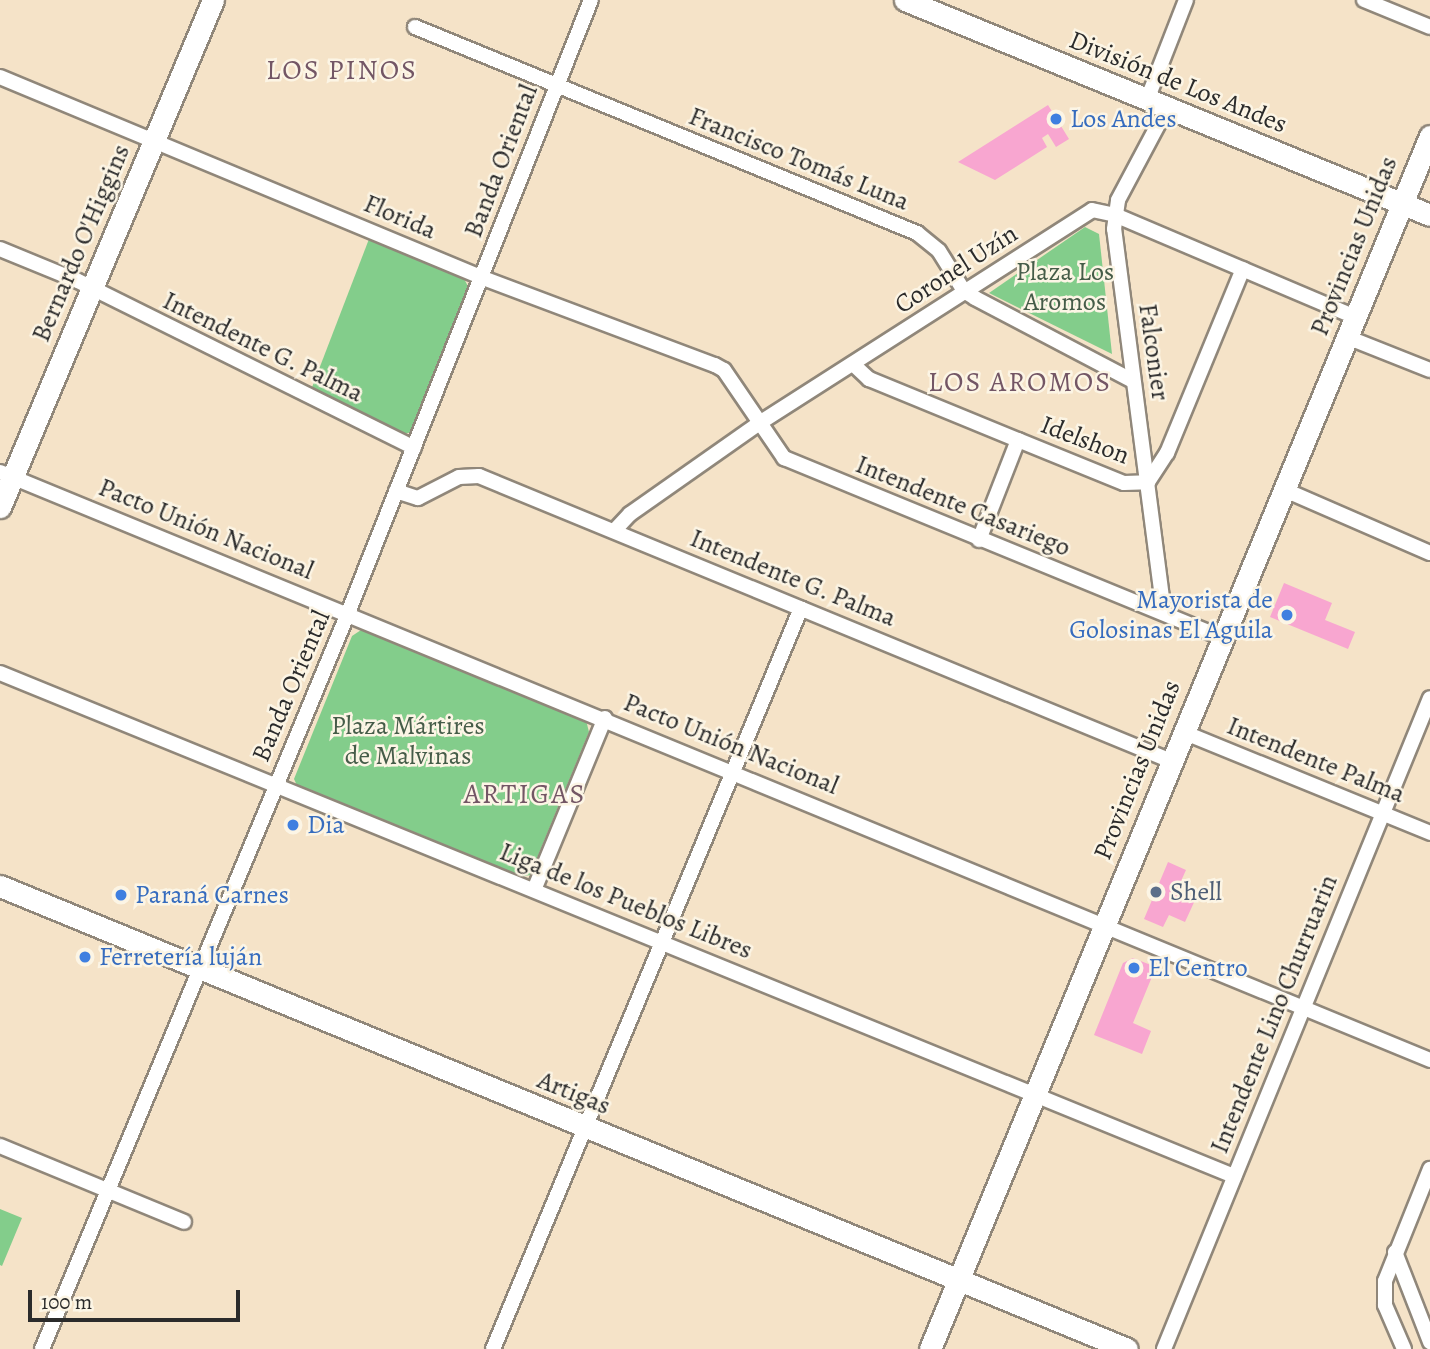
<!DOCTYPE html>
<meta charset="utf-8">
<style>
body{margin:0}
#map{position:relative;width:1430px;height:1349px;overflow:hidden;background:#f5e3c8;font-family:Alegreya,serif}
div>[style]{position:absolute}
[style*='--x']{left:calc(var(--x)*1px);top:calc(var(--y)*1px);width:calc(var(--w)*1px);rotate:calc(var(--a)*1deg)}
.green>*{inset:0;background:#83cd8b}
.building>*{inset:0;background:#f8a6d0}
.roads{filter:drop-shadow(2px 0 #90877a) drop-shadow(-2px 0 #90877a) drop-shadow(0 2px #90877a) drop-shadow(0 -2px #90877a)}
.street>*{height:14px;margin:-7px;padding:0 7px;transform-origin:7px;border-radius:7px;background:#fff}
.secondary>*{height:21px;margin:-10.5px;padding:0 10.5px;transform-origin:10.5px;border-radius:10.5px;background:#fff}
.dots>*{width:19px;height:19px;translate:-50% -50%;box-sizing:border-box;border:4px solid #fcf5e5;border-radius:50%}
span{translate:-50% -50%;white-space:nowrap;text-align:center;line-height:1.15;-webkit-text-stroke:5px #fcf5e5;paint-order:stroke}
.street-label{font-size:26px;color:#2b2b2b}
.shop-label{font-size:26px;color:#366cbe}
.left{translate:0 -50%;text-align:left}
.right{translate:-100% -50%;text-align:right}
.park-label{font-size:26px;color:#455c48}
.service-label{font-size:26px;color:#4e5e75}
.neighbourhood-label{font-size:28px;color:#735665;letter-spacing:2px}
.scale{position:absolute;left:28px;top:1290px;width:212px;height:32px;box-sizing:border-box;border:4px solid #2b2b2b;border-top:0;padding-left:9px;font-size:21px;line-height:24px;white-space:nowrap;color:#2b2b2b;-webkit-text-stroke:5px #fcf5e5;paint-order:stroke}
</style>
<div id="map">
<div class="green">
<div style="clip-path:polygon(1085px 227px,1099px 234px,1112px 354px,989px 293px)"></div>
<div style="clip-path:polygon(369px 239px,463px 277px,469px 288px,413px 432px,403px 434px,311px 390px)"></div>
<div style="clip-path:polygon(361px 630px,586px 720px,589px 732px,530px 875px,517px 878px,299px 790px,294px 779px,352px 636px)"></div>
<div style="clip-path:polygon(0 1209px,22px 1218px,2px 1266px,0 1265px)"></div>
</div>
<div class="building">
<div style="clip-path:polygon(1048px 105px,1069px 139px,1056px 147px,1048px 134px,1042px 138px,1047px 147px,995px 180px,958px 162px)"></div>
<div style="clip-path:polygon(1284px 583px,1332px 603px,1325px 620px,1355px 632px,1348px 649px,1270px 617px)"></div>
<div style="clip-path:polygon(1168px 862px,1186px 870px,1177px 890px,1196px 898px,1185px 922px,1169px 915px,1163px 927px,1144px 919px)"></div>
<div style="clip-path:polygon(1133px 958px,1156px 967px,1133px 1023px,1151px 1031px,1142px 1054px,1094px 1035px,1123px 963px)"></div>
</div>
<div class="roads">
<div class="street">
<div style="--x:1364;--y:0;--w:71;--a:22.2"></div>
<div style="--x:415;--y:27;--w:543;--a:22.31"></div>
<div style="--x:917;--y:233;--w:28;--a:39"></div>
<div style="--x:939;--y:251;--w:47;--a:58"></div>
<div style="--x:964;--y:291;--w:13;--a:32"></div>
<div style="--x:975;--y:298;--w:178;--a:27.7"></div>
<div style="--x:0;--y:77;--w:523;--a:22.59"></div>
<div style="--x:483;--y:278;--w:248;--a:20.6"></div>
<div style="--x:715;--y:365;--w:10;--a:29"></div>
<div style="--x:724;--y:370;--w:107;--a:55.7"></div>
<div style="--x:784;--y:458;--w:474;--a:22.3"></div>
<div style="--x:1147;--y:100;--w:107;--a:-68.7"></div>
<div style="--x:0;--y:249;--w:84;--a:22.3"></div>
<div style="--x:78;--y:281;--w:375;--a:26.4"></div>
<div style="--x:1347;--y:337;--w:89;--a:21.7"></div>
<div style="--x:854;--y:365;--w:21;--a:43"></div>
<div style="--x:869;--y:379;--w:161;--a:22.3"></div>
<div style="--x:1018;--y:440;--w:114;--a:22.1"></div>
<div style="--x:1124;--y:483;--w:24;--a:-2"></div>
<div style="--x:1148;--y:482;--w:35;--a:-57"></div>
<div style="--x:1167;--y:453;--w:199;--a:-67.6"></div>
<div style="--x:0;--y:472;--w:1546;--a:22.35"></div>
<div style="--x:1285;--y:490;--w:158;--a:23.5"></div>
<div style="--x:396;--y:491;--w:23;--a:18"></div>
<div style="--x:418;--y:498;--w:46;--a:-27.1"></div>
<div style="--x:459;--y:477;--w:20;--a:-3"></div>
<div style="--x:479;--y:476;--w:748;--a:22.38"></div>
<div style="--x:614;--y:531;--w:23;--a:-47"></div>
<div style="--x:630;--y:514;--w:160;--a:-35.1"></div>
<div style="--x:761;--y:422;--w:393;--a:-32.6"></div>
<div style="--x:1092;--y:210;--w:24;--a:12"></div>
<div style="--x:1115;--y:215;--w:261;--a:23"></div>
<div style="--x:979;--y:540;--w:107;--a:-68.7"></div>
<div style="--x:1164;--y:613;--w:387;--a:-97.4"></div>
<div style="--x:1114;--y:229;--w:29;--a:-82"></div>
<div style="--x:1118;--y:200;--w:104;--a:-62"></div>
<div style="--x:0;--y:673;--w:1333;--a:22.18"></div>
<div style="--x:1183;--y:732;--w:267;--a:22.2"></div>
<div style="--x:534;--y:890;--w:186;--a:-67.6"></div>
<div style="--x:0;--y:1146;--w:199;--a:22.4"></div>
<div style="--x:1395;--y:1252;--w:97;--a:68.7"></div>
<div style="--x:42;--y:1349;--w:797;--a:-67.42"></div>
<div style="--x:348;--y:613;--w:659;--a:-68.38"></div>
<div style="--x:493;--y:1349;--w:802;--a:-67.43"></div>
<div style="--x:1164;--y:1349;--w:703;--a:-67.77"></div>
<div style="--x:1404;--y:1349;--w:48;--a:-113.4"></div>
<div style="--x:1385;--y:1305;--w:24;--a:-90"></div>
<div style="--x:1385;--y:1281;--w:121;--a:-68.1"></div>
</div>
<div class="secondary">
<div style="--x:905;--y:0;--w:567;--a:22.27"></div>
<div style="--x:0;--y:507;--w:550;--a:-67.21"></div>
<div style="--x:0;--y:886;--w:1218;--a:22.33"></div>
<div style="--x:930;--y:1349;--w:1312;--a:-67.6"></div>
</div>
</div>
<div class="dots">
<div style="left:1056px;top:119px;background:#3f7fe0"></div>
<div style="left:1287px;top:615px;background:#3f7fe0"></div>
<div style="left:293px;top:825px;background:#3f7fe0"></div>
<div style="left:1156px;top:892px;background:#5c6f8a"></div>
<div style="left:121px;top:895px;background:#3f7fe0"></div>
<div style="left:85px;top:957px;background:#3f7fe0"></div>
<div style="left:1134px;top:968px;background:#3f7fe0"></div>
</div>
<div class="street-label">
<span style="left:1178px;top:82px;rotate:22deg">División de Los Andes</span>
<span style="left:799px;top:159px;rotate:22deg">Francisco Tomás Luna</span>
<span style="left:501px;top:161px;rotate:-69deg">Banda Oriental</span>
<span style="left:400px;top:217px;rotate:23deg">Florida</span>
<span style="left:81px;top:243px;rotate:-67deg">Bernardo O'Higgins</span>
<span style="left:1354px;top:246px;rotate:-68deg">Provincias Unidas</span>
<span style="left:956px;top:269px;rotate:-33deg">Coronel Uzín</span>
<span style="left:263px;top:347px;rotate:26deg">Intendente G. Palma</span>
<span style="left:1154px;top:352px;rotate:82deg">Falconier</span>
<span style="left:1085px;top:440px;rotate:21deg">Idelshon</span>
<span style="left:963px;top:506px;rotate:22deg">Intendente Casariego</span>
<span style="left:206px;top:529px;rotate:22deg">Pacto Unión Nacional</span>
<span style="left:793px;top:578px;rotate:22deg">Intendente G. Palma</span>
<span style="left:291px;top:686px;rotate:-67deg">Banda Oriental</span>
<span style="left:731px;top:744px;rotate:22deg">Pacto Unión Nacional</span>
<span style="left:1316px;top:760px;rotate:22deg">Intendente Palma</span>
<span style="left:1137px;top:770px;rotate:-68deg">Provincias Unidas</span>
<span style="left:626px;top:901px;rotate:22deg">Liga de los Pueblos Libres</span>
<span style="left:1274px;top:1014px;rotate:-68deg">Intendente Lino Churruarin</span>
<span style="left:574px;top:1093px;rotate:22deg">Artigas</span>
</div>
<div class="shop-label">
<span class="left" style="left:1070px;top:119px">Los Andes</span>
<span class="right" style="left:1273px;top:615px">Mayorista de<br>Golosinas El Aguila</span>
<span class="left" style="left:307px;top:825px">Dia</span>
<span class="left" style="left:135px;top:895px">Paraná Carnes</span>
<span class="left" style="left:99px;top:957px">Ferretería luján</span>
<span class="left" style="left:1148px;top:968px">El Centro</span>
</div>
<div class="park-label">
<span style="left:1065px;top:287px">Plaza Los<br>Aromos</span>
<span style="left:408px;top:741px">Plaza Mártires<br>de Malvinas</span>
</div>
<div class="service-label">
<span class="left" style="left:1170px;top:892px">Shell</span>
</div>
<div class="neighbourhood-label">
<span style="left:342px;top:70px">LOS PINOS</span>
<span style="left:1020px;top:382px">LOS AROMOS</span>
<span style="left:525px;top:794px">ARTIGAS</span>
</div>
<div class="scale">100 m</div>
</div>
